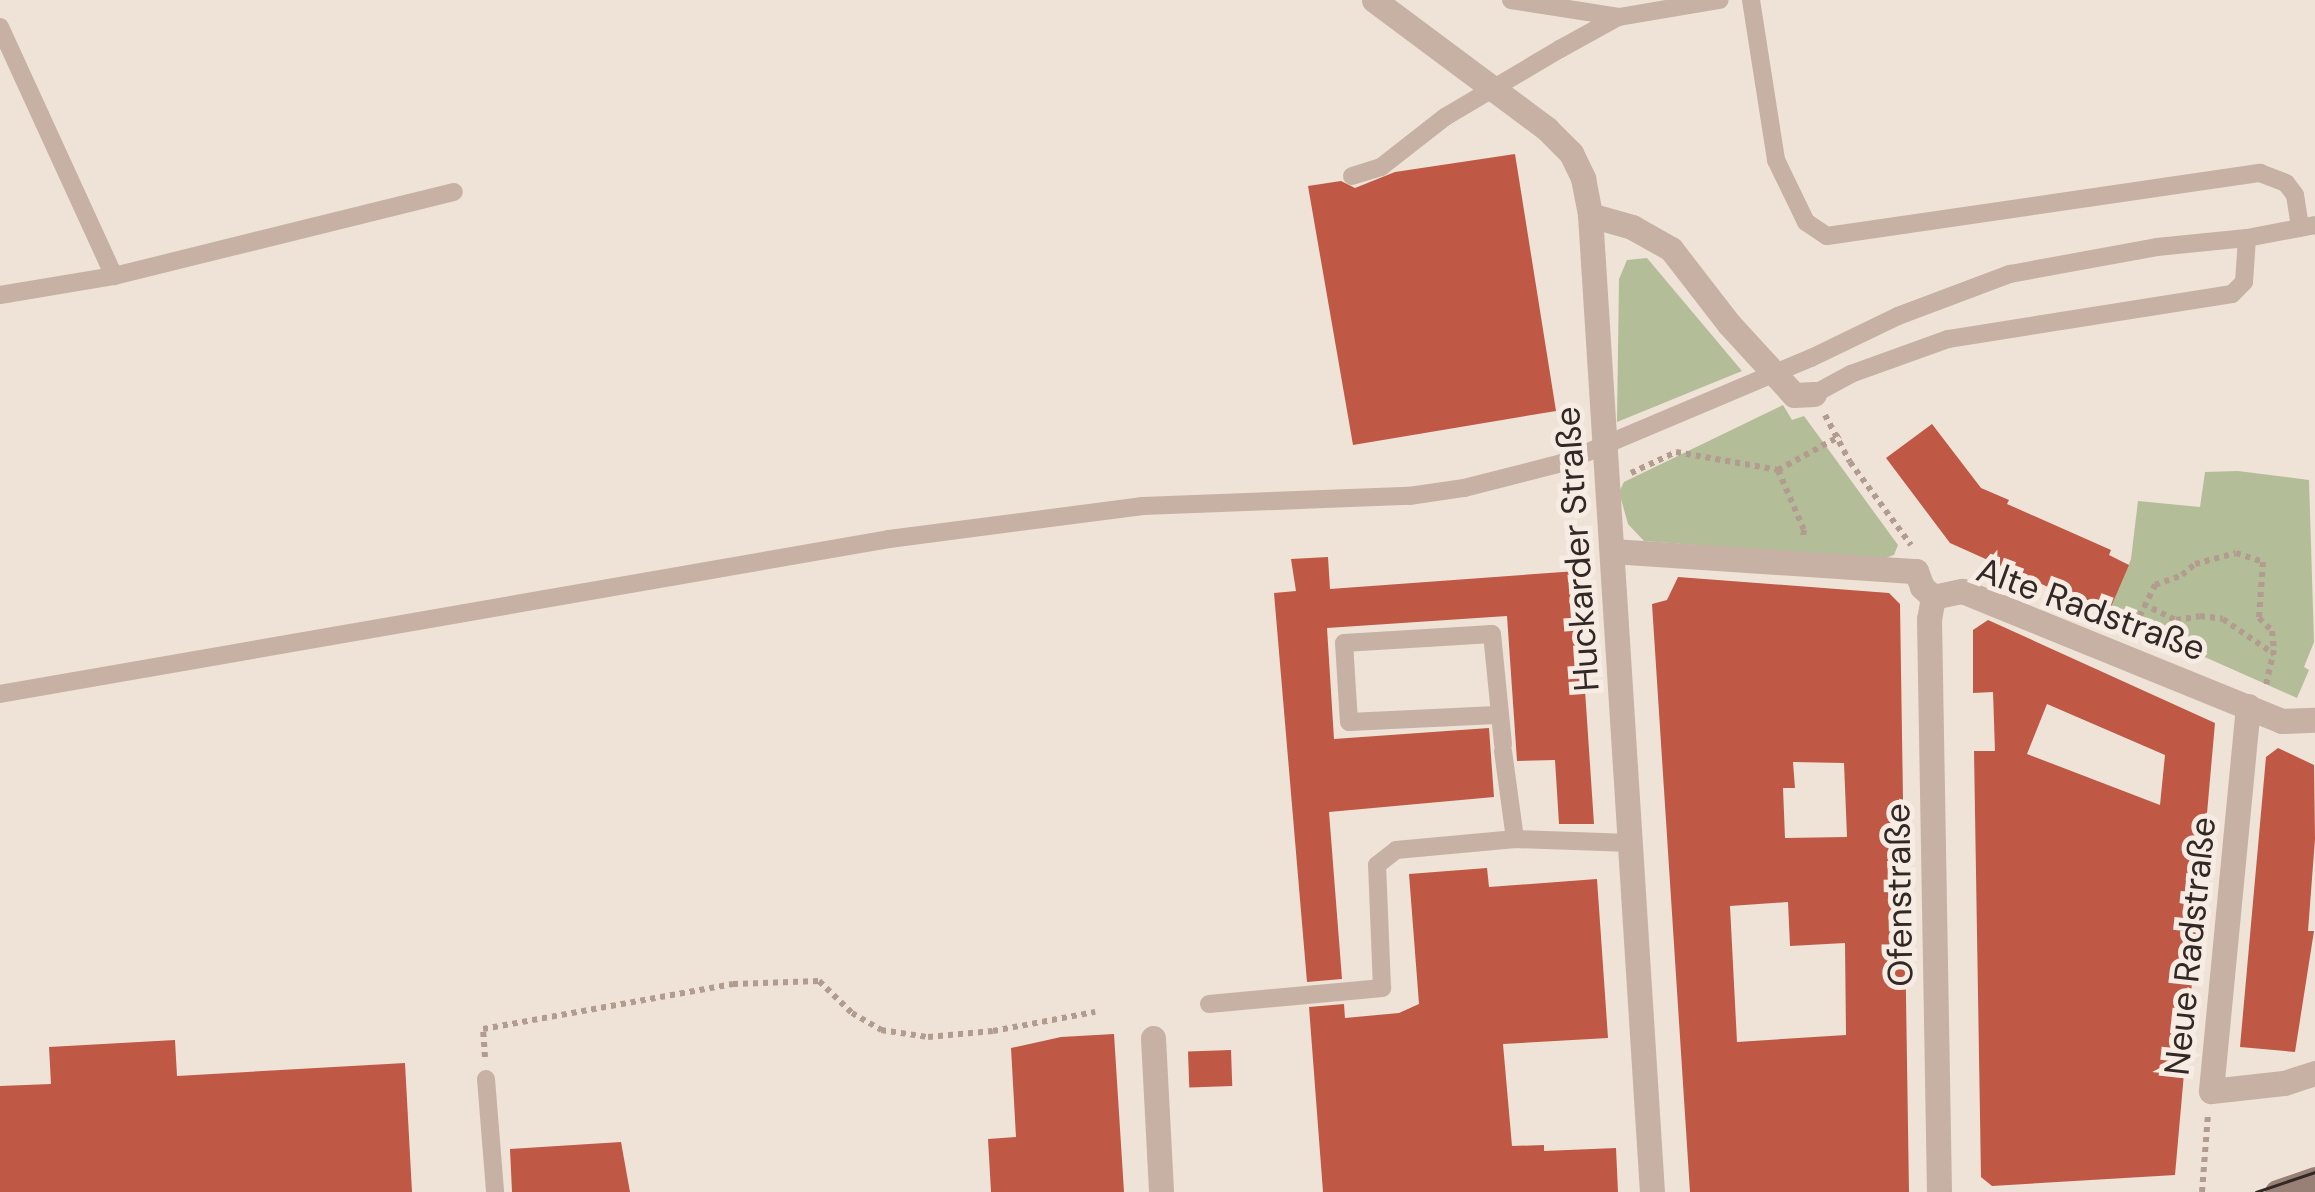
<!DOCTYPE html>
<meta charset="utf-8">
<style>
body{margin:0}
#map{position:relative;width:2315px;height:1192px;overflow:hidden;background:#efe2d7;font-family:"DM Sans",sans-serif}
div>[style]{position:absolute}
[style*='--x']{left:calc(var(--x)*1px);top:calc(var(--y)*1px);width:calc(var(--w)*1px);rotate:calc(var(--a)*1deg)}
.green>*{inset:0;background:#b3bd98}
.building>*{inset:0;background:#bf5945;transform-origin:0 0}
.path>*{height:6px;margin-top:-3px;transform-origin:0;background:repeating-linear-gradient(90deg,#b29b8f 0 5px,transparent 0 10px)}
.service>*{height:18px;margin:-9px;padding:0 9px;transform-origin:9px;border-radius:9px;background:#c6b1a4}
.minor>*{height:25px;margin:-12.5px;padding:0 12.5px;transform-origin:12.5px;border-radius:12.5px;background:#c6b1a4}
.secondary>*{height:25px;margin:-12.5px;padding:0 12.5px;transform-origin:12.5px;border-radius:12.5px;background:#998076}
.tram>*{height:2.5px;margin:-1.25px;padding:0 1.25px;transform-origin:1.25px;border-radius:1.25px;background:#322825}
.service-bridge>*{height:18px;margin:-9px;padding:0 9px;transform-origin:9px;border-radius:9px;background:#c6b1a4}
span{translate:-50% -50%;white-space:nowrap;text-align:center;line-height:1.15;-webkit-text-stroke:10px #f7ece3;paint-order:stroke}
.street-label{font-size:35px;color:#322825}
</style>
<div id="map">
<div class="green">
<div style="clip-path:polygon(1647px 258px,1742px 371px,1617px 422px,1619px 279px,1627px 260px)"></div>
<div style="clip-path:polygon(1783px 405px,1792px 420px,1804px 416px,1898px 545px,1894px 555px,1882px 559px,1644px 541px,1628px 524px,1619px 492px,1624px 482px)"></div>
<div style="clip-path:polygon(2238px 471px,2309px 480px,2314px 642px,2304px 667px,2309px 670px,2297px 698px,2108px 614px,2131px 559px,2138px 501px,2200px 507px,2205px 472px)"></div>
</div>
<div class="building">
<div style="clip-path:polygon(1515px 154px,1556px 411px,1353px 445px,1308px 186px,1341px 181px,1355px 188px,1395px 172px)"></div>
<div style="clip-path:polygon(1932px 424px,1981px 488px,2009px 500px,2007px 504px,2111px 550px,2109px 555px,2129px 565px,2108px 614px,1950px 543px,1886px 458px)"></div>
<div style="clip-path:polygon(1328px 557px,1330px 589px,1577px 571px,1594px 824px,1559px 824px,1555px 760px,1517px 761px,1507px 616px,1327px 628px,1334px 739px,1489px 728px,1494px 797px,1329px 812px,1342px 979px,1307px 982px,1274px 593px,1296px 591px,1291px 559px)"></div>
<div style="clip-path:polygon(evenodd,1678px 577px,1889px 593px,1900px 604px,1909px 1192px,1690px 1192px,1652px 604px,1667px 600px,1678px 577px,1793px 762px,1844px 763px,1847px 837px,1785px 838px,1783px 788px,1795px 788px,1793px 762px,1678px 577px,1788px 902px,1790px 946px,1845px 943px,1846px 1035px,1737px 1042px,1730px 906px,1788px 902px)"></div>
<div style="clip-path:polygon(evenodd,1988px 620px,2215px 723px,2175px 1175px,1992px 1186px,1981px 1177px,1974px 751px,1995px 751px,1993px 692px,1973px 693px,1973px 630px,1988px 620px,2047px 704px,2165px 755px,2160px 805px,2027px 754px,2047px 704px)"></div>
<div style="clip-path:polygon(2278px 748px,2314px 765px,2315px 839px,2308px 931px,2314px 931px,2295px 1052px,2240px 1047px,2266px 757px)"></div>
<div style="clip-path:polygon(1487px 868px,1489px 887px,1597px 879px,1608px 1038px,1503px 1044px,1512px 1146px,1544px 1145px,1544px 1151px,1616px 1148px,1618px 1192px,1323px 1192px,1309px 1007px,1344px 1004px,1345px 1018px,1399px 1013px,1419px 1004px,1409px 874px)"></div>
<div style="clip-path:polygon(1114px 1034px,1124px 1192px,991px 1192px,988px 1139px,1016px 1137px,1011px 1048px,1061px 1037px)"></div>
<div style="clip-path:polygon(175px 1040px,177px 1076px,405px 1063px,412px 1192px,0 1192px,0 1086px,51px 1084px,49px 1047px)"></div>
<div style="left:1231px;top:1050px;width:36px;height:43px;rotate:88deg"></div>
<div style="clip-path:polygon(621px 1142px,630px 1192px,512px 1192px,510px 1149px)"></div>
</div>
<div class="path">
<div style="--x:1825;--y:415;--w:53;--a:62"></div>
<div style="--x:1850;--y:462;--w:103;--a:53.7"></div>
<div style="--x:1778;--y:470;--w:65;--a:66.6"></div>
<div style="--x:1804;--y:530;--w:8;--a:97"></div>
<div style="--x:1631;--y:473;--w:50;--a:-25"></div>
<div style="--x:1676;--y:452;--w:104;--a:10"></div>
<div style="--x:1778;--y:470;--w:71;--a:-28.7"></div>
<div style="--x:2143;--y:604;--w:37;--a:26"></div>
<div style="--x:2176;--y:620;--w:24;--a:-9"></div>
<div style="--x:2200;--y:616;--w:23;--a:7"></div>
<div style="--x:2223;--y:619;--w:62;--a:34.5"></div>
<div style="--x:2131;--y:634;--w:55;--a:-63.9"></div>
<div style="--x:2155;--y:585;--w:29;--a:-20"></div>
<div style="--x:2182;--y:575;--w:17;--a:-40"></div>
<div style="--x:2195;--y:564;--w:42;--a:-15"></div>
<div style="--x:2236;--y:553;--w:28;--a:18"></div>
<div style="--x:2263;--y:562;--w:56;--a:94.1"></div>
<div style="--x:2259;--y:618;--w:18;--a:45"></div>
<div style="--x:2272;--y:631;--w:19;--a:84"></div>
<div style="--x:2274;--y:650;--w:36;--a:103"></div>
<div style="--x:485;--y:1057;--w:28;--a:-94"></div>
<div style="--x:483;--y:1029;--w:254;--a:-10.2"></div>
<div style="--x:733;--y:984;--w:86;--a:-2"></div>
<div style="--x:819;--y:981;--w:46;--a:44.1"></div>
<div style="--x:852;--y:1013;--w:34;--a:30"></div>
<div style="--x:881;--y:1030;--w:48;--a:8.5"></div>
<div style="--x:928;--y:1037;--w:65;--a:-5.3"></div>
<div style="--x:993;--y:1031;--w:104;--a:-10.6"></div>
<div style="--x:2202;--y:1192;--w:78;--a:-85.6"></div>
</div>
<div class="service">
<div style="--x:1511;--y:0;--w:109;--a:8.9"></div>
<div style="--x:1619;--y:17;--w:102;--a:-9.6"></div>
<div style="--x:1751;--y:0;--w:162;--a:81.1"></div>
<div style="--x:1776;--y:160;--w:69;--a:64.2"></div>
<div style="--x:1806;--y:222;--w:25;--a:34"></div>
<div style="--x:1827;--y:236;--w:438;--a:-8.3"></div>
<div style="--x:2260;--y:173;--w:28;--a:21"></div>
<div style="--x:2286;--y:183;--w:15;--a:53"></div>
<div style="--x:2295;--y:195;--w:33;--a:81"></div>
<div style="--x:0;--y:27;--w:274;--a:65.4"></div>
<div style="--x:1560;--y:49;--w:66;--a:-28.9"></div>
<div style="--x:1352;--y:176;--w:30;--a:-17"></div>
<div style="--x:1381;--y:167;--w:81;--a:-38"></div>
<div style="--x:2247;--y:238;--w:69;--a:-10.8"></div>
<div style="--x:0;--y:295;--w:116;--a:-9.5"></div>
<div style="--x:114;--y:276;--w:350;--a:-13.9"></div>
<div style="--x:1811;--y:358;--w:97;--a:-25.8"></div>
<div style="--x:1898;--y:316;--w:120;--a:-20.6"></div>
<div style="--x:2010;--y:274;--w:149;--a:-10.4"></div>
<div style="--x:2157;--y:247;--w:90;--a:-5.7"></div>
<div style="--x:2247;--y:238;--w:44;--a:93.9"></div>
<div style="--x:2244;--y:282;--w:17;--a:135"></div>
<div style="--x:2232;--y:294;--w:288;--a:171"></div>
<div style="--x:1948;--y:339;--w:103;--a:160.2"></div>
<div style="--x:1851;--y:374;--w:42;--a:151.6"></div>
<div style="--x:0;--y:694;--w:902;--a:-9.89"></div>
<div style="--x:889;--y:539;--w:256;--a:-7.4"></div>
<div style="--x:1143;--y:506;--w:266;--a:-2.2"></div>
<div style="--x:1409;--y:496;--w:56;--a:-8.3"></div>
<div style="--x:1464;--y:488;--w:101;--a:-14.3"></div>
<div style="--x:1496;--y:715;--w:147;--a:177.3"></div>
<div style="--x:1349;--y:722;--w:79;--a:-93.6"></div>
<div style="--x:1344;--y:643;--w:148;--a:-3.5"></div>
<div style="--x:1492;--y:634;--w:111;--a:84.3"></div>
<div style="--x:1503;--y:751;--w:89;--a:82.2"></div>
<div style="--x:1209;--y:1004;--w:174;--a:-5.3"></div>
<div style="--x:1382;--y:988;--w:123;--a:-92.3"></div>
<div style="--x:1377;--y:865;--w:24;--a:-38"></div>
<div style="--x:1396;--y:850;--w:120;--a:-5.3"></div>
<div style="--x:1515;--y:839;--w:116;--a:2"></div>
<div style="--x:486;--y:1079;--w:113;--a:85.4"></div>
</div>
<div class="minor">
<div style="--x:1374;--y:0;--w:216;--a:36.7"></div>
<div style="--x:1547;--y:129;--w:34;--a:45"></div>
<div style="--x:1571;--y:153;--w:28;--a:64"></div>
<div style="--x:1583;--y:178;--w:38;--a:79"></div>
<div style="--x:1590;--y:215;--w:979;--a:86.37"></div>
<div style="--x:1590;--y:215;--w:44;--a:15.9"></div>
<div style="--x:1632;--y:227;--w:45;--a:29.4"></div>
<div style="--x:1671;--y:249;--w:95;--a:52.3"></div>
<div style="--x:1729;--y:324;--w:96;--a:47.5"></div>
<div style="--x:1794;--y:395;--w:20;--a:-3"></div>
<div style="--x:1612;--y:551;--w:305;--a:3.8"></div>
<div style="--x:1916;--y:571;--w:17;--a:69"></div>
<div style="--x:1922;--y:587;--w:15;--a:42"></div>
<div style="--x:1933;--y:597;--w:30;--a:-12"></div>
<div style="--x:1962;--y:591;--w:345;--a:22.1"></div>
<div style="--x:2282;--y:721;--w:33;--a:-2"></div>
<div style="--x:1933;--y:597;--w:22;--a:100"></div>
<div style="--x:1929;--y:619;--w:573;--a:89"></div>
<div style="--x:2248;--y:706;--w:387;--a:95.5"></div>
<div style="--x:2211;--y:1091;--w:73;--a:-6.3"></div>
<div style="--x:2284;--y:1083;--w:33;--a:-18"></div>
<div style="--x:1153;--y:1038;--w:154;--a:87"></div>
</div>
<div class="secondary">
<div style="--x:2277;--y:1192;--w:40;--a:-18.9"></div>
</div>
<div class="tram">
<div style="--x:2256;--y:1192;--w:62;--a:-18.7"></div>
</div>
<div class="service-bridge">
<div style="--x:1445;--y:117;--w:134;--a:-30.6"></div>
<div style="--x:1562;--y:463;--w:270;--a:-22.9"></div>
</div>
<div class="street-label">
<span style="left:1577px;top:549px;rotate:-94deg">Huckarder Straße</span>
<span style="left:2091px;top:609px;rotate:20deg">Alte Radstraße</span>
<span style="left:1899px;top:895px;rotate:-91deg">Ofenstraße</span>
<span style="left:2190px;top:946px;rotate:-84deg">Neue Radstraße</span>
</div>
</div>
